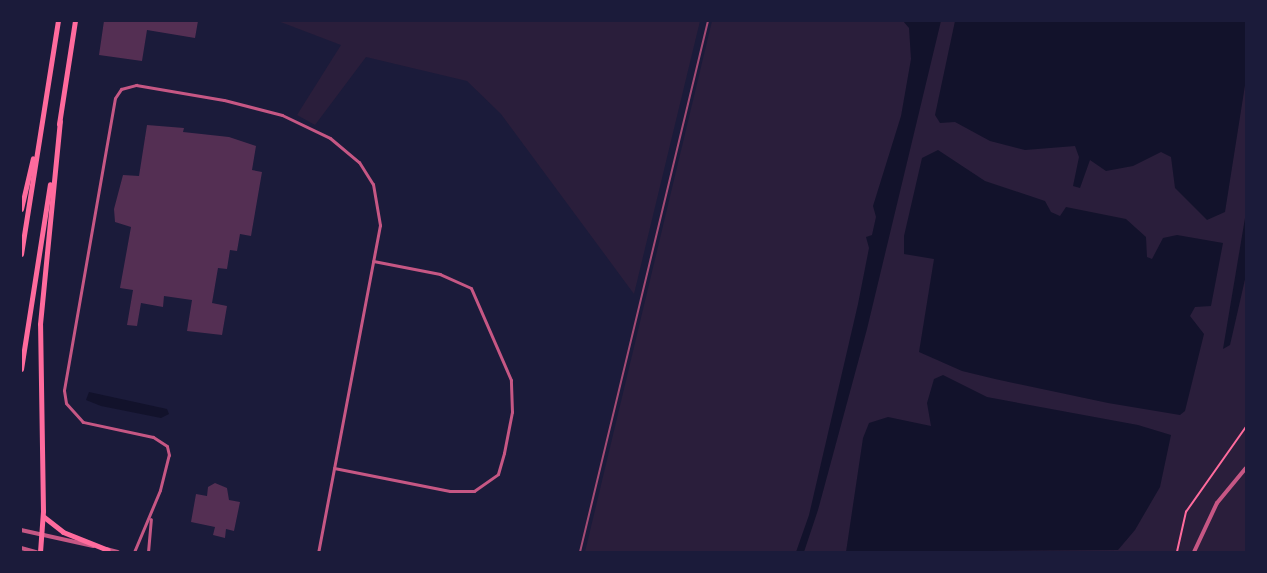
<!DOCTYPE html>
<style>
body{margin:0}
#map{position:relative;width:1267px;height:573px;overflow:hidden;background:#1b1b3a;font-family:"Source Sans 3",sans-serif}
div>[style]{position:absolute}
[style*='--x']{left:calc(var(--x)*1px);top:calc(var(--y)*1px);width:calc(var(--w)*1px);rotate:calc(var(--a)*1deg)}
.green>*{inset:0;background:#2a1e3b}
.water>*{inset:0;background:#12122b}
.building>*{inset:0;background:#542f53}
.path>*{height:1.5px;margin:-0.75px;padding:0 0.75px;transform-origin:0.75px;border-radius:0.75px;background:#ff6b9d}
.minor>*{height:3px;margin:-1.5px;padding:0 1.5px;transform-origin:1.5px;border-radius:1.5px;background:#c65784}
.tertiary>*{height:4px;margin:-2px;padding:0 2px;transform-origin:2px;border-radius:2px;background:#c65784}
.motorway>*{height:5px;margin:-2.5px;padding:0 2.5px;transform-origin:2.5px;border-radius:2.5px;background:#ff6b9d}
.rail>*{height:2px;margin:-1px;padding:0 1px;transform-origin:1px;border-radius:1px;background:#a44b75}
span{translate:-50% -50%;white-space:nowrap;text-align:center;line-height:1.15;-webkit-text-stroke:4.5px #1b1b3a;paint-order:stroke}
.frame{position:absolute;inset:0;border:22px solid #1b1b3a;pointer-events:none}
</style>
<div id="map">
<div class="green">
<div style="clip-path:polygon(278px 21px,700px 21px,634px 294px,501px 114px,467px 81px,366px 57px,315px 125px,297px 115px,341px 45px)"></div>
<div style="clip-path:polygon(712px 21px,1246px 21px,1246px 552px,585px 552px)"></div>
</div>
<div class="water">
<div style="clip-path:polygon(903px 21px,941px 21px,867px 329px,818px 510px,804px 552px,796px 552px,809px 515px,858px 304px,869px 248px,866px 237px,872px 235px,876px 217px,873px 206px,901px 116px,911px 59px,909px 28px)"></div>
<div style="clip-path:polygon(955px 21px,1246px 21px,1246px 79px,1225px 212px,1207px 220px,1175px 188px,1171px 157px,1161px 152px,1133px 166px,1106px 171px,1090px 160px,1080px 188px,1073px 186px,1079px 157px,1075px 146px,1025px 150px,990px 141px,955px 122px,940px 123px,935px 115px)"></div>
<div style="clip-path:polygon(938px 150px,985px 181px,1045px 201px,1051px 212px,1060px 216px,1066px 207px,1126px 219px,1146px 237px,1147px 257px,1152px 259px,1163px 238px,1177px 235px,1223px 243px,1211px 306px,1195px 307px,1190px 316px,1204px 334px,1185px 411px,1180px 415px,1108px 403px,995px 379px,962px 371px,919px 352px,934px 259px,904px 254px,904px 236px,922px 158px)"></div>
<div style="clip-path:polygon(1246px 212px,1246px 275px,1230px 345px,1223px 349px)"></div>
<div style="clip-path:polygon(943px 375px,987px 397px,1138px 425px,1171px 435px,1160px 487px,1135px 530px,1118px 550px,846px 552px,863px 438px,869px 423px,888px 417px,931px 426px,927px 403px,934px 379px)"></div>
<div style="clip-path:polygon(89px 392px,167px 409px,169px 414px,161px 418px,101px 406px,86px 400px)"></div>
</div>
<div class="building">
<div style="clip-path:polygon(104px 21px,198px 21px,195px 38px,147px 30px,142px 61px,99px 55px)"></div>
<div style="clip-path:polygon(147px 125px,184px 128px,183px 132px,229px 137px,256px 146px,252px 170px,262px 172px,251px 236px,240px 234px,237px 251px,230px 250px,227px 269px,218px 268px,212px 303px,227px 306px,222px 335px,187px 331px,192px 300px,164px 296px,163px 307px,141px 303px,137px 326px,127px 325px,133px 290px,120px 288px,131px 227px,115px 222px,114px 209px,123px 175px,139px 176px)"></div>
<div style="clip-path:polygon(215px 483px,227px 488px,229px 500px,240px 502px,234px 531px,226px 529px,225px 538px,213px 535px,215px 527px,191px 522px,196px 494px,207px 496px,208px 487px)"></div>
</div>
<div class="path">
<div style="--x:1177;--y:552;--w:41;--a:-77.3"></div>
<div style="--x:1186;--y:512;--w:104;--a:-54.8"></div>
</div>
<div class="minor">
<div style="--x:334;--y:468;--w:118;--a:11.2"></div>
<div style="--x:450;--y:491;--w:24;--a:0"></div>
<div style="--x:474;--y:491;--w:29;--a:-35"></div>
<div style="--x:498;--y:474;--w:22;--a:-74"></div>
<div style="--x:504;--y:453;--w:42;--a:-79"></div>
<div style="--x:512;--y:412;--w:32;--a:-92"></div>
<div style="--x:511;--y:380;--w:100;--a:-113.5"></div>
<div style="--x:471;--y:288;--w:34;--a:-156"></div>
<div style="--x:440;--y:274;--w:68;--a:-169"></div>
<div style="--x:134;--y:552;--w:67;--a:-67.2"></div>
<div style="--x:160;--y:490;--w:36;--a:-76"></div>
<div style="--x:169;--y:455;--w:9;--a:-103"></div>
<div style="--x:167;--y:446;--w:17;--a:-147"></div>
<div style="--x:153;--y:437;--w:72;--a:-167.9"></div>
<div style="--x:83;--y:422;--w:25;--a:-132"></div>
<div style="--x:66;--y:403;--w:13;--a:-99"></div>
<div style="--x:64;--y:390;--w:296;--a:-80.1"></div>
<div style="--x:115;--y:98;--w:11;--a:-56"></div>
<div style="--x:121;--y:89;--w:16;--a:-15"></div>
<div style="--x:136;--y:85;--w:89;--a:9.7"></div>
<div style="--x:224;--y:100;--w:60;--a:14.5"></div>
<div style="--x:282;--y:115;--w:53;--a:25.6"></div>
<div style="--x:330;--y:138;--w:38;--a:40"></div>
<div style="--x:359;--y:162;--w:26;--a:58"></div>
<div style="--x:373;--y:184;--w:42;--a:80.3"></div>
<div style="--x:380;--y:225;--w:333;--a:100.7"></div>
<div style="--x:148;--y:552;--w:33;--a:-85"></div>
</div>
<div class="tertiary">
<div style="--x:21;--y:530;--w:74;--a:12.5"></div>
<div style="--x:21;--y:548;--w:16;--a:15"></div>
<div style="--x:106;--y:549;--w:12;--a:14"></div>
<div style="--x:1194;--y:552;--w:54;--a:-64.9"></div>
<div style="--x:1217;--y:503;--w:45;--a:-50.4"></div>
</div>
<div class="motorway">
<div style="--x:59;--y:124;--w:104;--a:-81.2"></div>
<div style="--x:21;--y:209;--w:52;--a:-76.8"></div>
<div style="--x:21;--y:254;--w:236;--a:-81"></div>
<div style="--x:21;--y:369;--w:187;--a:-81.1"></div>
<div style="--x:44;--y:517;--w:24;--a:38"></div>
<div style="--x:63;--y:532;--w:48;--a:21.8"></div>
<div style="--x:40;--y:552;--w:41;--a:-85.8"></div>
<div style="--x:43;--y:511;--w:187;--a:-90.9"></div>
<div style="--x:40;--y:324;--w:204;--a:-84.4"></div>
</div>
<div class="rail">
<div style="--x:580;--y:552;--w:546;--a:-76.45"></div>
</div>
<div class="frame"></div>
</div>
